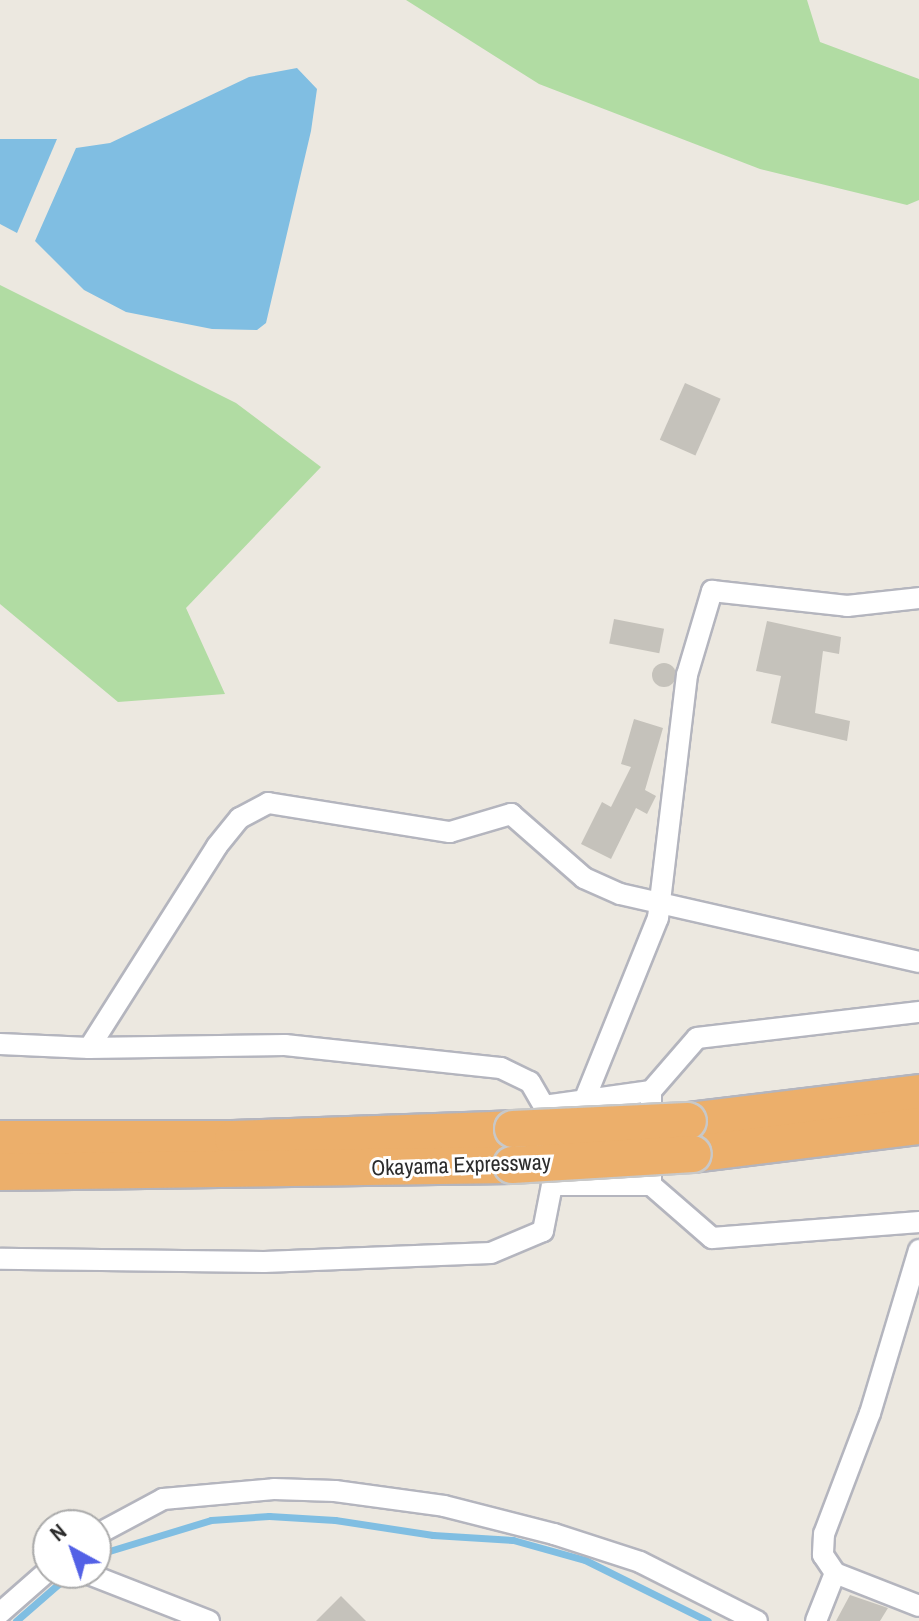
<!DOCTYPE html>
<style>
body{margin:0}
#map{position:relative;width:919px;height:1621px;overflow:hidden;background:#ece8e0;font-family:"Archivo Narrow",sans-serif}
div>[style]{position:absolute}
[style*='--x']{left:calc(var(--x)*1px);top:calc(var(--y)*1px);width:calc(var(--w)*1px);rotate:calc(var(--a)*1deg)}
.green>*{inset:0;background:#b1dca3}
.water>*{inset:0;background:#80bee2}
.stream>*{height:7px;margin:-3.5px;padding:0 3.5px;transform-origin:3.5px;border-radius:3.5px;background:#80bee2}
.building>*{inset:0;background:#c5c2bb;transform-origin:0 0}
.round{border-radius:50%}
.roads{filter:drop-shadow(2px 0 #b4b5be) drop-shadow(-2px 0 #b4b5be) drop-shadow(0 2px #b4b5be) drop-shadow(0 -2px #b4b5be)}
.street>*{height:20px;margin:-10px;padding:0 10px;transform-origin:10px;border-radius:10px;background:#fff}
.highway>*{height:36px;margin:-18px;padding:0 18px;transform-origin:18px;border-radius:18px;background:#ecaf6b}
.bridges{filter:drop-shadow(2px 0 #c8c8c8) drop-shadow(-2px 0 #c8c8c8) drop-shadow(0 2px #c8c8c8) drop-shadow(0 -2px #c8c8c8)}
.highway-bridge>*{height:36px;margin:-18px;padding:0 18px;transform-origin:18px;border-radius:18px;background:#ecaf6b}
span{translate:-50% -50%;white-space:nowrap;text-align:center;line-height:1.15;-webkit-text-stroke:6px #fff;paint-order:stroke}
.street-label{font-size:22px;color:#2c2c2c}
.north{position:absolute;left:32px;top:1509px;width:80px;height:80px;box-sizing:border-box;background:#fff;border:2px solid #ababab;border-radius:50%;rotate:320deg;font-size:22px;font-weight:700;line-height:32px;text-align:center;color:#2c2c2c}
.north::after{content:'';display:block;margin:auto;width:28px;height:36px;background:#5361e6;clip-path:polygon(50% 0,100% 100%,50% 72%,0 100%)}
</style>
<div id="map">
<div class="green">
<div style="clip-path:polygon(406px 0,807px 0,820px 42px,919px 79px,919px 200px,907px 205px,760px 169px,539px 84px)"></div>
<div style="clip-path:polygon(0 285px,236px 403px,321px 467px,186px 608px,225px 694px,118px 702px,0 604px)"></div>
</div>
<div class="water">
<div style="clip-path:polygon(297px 68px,317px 89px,311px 131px,266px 323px,257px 330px,212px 329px,126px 312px,84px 290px,35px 241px,76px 148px,110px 143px,249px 77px)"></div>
<div style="clip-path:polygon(0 139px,57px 139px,17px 233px,0 224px)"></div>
</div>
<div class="stream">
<div style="--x:96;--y:1555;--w:120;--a:-16.9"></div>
<div style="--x:211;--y:1520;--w:58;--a:-3.9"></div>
<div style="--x:269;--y:1516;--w:66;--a:3.5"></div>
<div style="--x:335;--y:1520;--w:99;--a:8.7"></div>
<div style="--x:433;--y:1535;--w:80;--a:3.6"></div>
<div style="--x:513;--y:1540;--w:75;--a:15.5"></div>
<div style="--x:585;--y:1560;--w:137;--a:26.4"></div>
<div style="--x:16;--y:1621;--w:73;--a:-41.1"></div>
</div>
<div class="building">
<div style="left:685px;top:383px;width:39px;height:62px;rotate:24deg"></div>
<div style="left:614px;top:619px;width:51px;height:25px;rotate:11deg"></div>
<div style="clip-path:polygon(767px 621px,841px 637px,839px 654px,823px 651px,815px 713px,850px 721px,847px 741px,771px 723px,781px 676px,756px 671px)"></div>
<div class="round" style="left:652px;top:663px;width:24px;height:24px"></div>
<div style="clip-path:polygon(634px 719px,663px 728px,645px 790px,656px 796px,647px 814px,636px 808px,611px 859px,581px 844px,602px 802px,611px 807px,631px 767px,621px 764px)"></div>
<div style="clip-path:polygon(850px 1595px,888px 1608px,880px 1621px,836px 1621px)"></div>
<div style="clip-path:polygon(341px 1596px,366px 1621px,316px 1621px)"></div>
</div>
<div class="roads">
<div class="street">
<div style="--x:0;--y:1044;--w:89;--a:2.6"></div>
<div style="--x:89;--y:1048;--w:196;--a:-0.9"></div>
<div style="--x:285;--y:1045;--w:217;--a:6.1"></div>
<div style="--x:501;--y:1068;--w:32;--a:26"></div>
<div style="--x:530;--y:1082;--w:28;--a:60"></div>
<div style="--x:544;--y:1106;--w:79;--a:84.2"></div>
<div style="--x:552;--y:1185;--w:47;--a:101.1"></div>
<div style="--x:543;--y:1231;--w:56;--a:157.1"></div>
<div style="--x:491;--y:1253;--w:227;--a:177.7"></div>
<div style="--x:264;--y:1262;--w:264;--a:-179.3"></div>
<div style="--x:89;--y:1048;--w:239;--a:-57.6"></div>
<div style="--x:217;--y:846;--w:36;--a:-51"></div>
<div style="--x:240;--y:818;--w:32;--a:-28"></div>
<div style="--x:268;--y:803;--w:184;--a:9.1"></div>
<div style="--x:450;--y:832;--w:64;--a:-16.4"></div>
<div style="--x:511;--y:814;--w:97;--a:41.2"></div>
<div style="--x:584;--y:878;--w:39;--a:24"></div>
<div style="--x:620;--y:894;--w:307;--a:12.8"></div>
<div style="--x:584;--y:1101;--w:197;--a:-68"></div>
<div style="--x:658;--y:918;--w:245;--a:-83.2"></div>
<div style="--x:687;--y:675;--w:88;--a:-73.4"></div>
<div style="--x:712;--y:591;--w:136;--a:6.3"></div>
<div style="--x:847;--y:606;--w:72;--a:-6.3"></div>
<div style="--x:544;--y:1106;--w:108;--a:-8"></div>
<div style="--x:552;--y:1185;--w:99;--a:0"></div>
<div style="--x:651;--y:1185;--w:81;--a:41"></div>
<div style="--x:712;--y:1238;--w:208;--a:-4.4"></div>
<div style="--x:651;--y:1185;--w:94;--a:-90"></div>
<div style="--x:651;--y:1091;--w:70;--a:-49"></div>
<div style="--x:697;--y:1038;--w:224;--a:-6.7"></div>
<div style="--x:919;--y:1250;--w:170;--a:106.7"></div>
<div style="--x:870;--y:1413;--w:129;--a:110.8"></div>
<div style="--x:824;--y:1534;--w:21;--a:93"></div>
<div style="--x:823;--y:1555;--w:22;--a:56"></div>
<div style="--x:835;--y:1573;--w:90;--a:21.4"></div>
<div style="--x:96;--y:1535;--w:76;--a:-28.2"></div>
<div style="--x:163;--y:1499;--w:111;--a:-5.1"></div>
<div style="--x:274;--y:1489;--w:61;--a:1.9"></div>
<div style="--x:335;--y:1491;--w:110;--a:7.8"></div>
<div style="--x:444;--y:1506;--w:114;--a:14.3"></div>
<div style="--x:554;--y:1534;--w:90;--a:18"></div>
<div style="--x:640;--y:1562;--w:131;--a:26.8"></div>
<div style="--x:86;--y:1573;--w:132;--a:21.3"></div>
<div style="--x:0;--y:1613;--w:64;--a:-41.2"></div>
<div style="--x:816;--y:1621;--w:52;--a:-68.4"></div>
</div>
<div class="highway">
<div style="--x:688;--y:1121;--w:233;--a:-6.9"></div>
<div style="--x:0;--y:1139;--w:233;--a:0"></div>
<div style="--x:233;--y:1139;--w:280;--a:-2"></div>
<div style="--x:693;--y:1154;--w:228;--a:-7.1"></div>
<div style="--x:0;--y:1172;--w:512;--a:-0.78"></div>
</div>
</div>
<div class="bridges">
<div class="highway-bridge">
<div style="--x:513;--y:1129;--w:175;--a:-2.6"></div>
<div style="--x:512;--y:1165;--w:181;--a:-3.5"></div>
</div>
</div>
<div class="street-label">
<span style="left:461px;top:1165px;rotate:-2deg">Okayama Expressway</span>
</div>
<div class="north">N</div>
</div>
